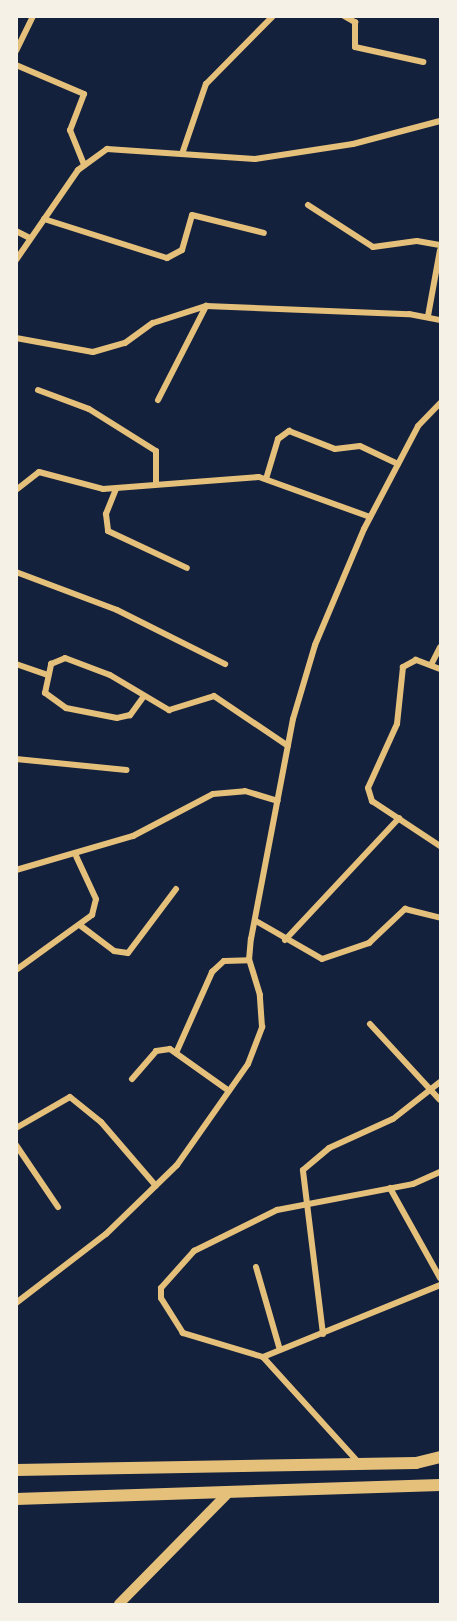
<!DOCTYPE html>
<style>
body{margin:0}
#map{position:relative;width:457px;height:1621px;overflow:hidden;background:#14213d;font-family:Inter,sans-serif}
div>[style]{position:absolute}
[style*='--x']{left:calc(var(--x)*1px);top:calc(var(--y)*1px);width:calc(var(--w)*1px);rotate:calc(var(--a)*1deg)}
.minor>*{height:6px;margin:-3px;padding:0 3px;transform-origin:3px;border-radius:3px;background:#e5c07b}
.tertiary>*{height:10px;margin:-5px;padding:0 5px;transform-origin:5px;border-radius:5px;background:#e5c07b}
.secondary>*{height:12px;margin:-6px;padding:0 6px;transform-origin:6px;border-radius:6px;background:#e5c07b}
span{translate:-50% -50%;white-space:nowrap;text-align:center;line-height:1.15;-webkit-text-stroke:4.5px #f6f1e7;paint-order:stroke}
.frame{position:absolute;inset:0;border:18px solid #f6f1e7;pointer-events:none}
</style>
<div id="map">
<div class="minor">
<div style="--x:344;--y:16;--w:13;--a:29"></div>
<div style="--x:355;--y:22;--w:25;--a:90"></div>
<div style="--x:355;--y:47;--w:70;--a:12.4"></div>
<div style="--x:16;--y:51;--w:39;--a:-64"></div>
<div style="--x:16;--y:65;--w:74;--a:23.1"></div>
<div style="--x:84;--y:94;--w:39;--a:111"></div>
<div style="--x:70;--y:130;--w:38;--a:68"></div>
<div style="--x:183;--y:151;--w:71;--a:-71.1"></div>
<div style="--x:206;--y:84;--w:95;--a:-45.4"></div>
<div style="--x:308;--y:205;--w:77;--a:32.9"></div>
<div style="--x:373;--y:247;--w:44;--a:-7.8"></div>
<div style="--x:417;--y:241;--w:23;--a:10"></div>
<div style="--x:44;--y:219;--w:129;--a:17.6"></div>
<div style="--x:167;--y:258;--w:17;--a:-28"></div>
<div style="--x:182;--y:250;--w:36;--a:-74"></div>
<div style="--x:192;--y:215;--w:74;--a:14"></div>
<div style="--x:16;--y:231;--w:16;--a:27"></div>
<div style="--x:16;--y:260;--w:109;--a:-55.4"></div>
<div style="--x:78;--y:170;--w:36;--a:-36"></div>
<div style="--x:107;--y:149;--w:148;--a:3.9"></div>
<div style="--x:255;--y:159;--w:99;--a:-8.7"></div>
<div style="--x:353;--y:144;--w:90;--a:-14.8"></div>
<div style="--x:428;--y:316;--w:67;--a:-79.7"></div>
<div style="--x:16;--y:338;--w:78;--a:10.3"></div>
<div style="--x:93;--y:352;--w:33;--a:-16"></div>
<div style="--x:125;--y:343;--w:34;--a:-36"></div>
<div style="--x:153;--y:323;--w:56;--a:-17.8"></div>
<div style="--x:206;--y:306;--w:203;--a:2.3"></div>
<div style="--x:409;--y:314;--w:32;--a:11"></div>
<div style="--x:38;--y:390;--w:54;--a:20.4"></div>
<div style="--x:89;--y:409;--w:79;--a:32.1"></div>
<div style="--x:156;--y:451;--w:31;--a:90"></div>
<div style="--x:158;--y:400;--w:106;--a:-62.9"></div>
<div style="--x:266;--y:479;--w:42;--a:-73.3"></div>
<div style="--x:278;--y:439;--w:14;--a:-36"></div>
<div style="--x:289;--y:431;--w:49;--a:21.4"></div>
<div style="--x:335;--y:449;--w:25;--a:-7"></div>
<div style="--x:360;--y:446;--w:42;--a:25.3"></div>
<div style="--x:116;--y:489;--w:27;--a:112"></div>
<div style="--x:106;--y:514;--w:17;--a:83"></div>
<div style="--x:108;--y:531;--w:87;--a:25.1"></div>
<div style="--x:16;--y:490;--w:29;--a:-38"></div>
<div style="--x:39;--y:472;--w:66;--a:14.9"></div>
<div style="--x:103;--y:489;--w:156;--a:-4.4"></div>
<div style="--x:259;--y:477;--w:118;--a:19.8"></div>
<div style="--x:16;--y:572;--w:108;--a:20.6"></div>
<div style="--x:117;--y:610;--w:121;--a:26.6"></div>
<div style="--x:16;--y:664;--w:34;--a:19"></div>
<div style="--x:431;--y:665;--w:20;--a:-63"></div>
<div style="--x:440;--y:669;--w:26;--a:-159"></div>
<div style="--x:416;--y:660;--w:15;--a:152"></div>
<div style="--x:403;--y:667;--w:57;--a:96"></div>
<div style="--x:397;--y:724;--w:70;--a:114.4"></div>
<div style="--x:368;--y:788;--w:14;--a:73"></div>
<div style="--x:372;--y:801;--w:82;--a:33.5"></div>
<div style="--x:144;--y:696;--w:24;--a:126"></div>
<div style="--x:130;--y:715;--w:13;--a:167"></div>
<div style="--x:117;--y:718;--w:52;--a:-168.9"></div>
<div style="--x:66;--y:708;--w:26;--a:-144"></div>
<div style="--x:45;--y:693;--w:30;--a:-78"></div>
<div style="--x:51;--y:664;--w:15;--a:-23"></div>
<div style="--x:65;--y:658;--w:48;--a:20.7"></div>
<div style="--x:110;--y:675;--w:69;--a:30.7"></div>
<div style="--x:169;--y:710;--w:47;--a:-17.3"></div>
<div style="--x:214;--y:696;--w:89;--a:34"></div>
<div style="--x:16;--y:759;--w:111;--a:5.7"></div>
<div style="--x:16;--y:870;--w:122;--a:-16.2"></div>
<div style="--x:133;--y:836;--w:90;--a:-27.7"></div>
<div style="--x:213;--y:794;--w:32;--a:-5"></div>
<div style="--x:245;--y:791;--w:34;--a:17"></div>
<div style="--x:256;--y:921;--w:76;--a:29.9"></div>
<div style="--x:322;--y:959;--w:50;--a:-18.8"></div>
<div style="--x:369;--y:943;--w:50;--a:-43.4"></div>
<div style="--x:405;--y:909;--w:36;--a:14"></div>
<div style="--x:81;--y:926;--w:41;--a:37.1"></div>
<div style="--x:114;--y:951;--w:14;--a:8"></div>
<div style="--x:128;--y:953;--w:80;--a:-53.1"></div>
<div style="--x:285;--y:940;--w:167;--a:-46.9"></div>
<div style="--x:16;--y:970;--w:94;--a:-35.9"></div>
<div style="--x:92;--y:915;--w:16;--a:-76"></div>
<div style="--x:96;--y:899;--w:47;--a:-114.9"></div>
<div style="--x:370;--y:1024;--w:103;--a:47.4"></div>
<div style="--x:176;--y:1053;--w:89;--a:-66"></div>
<div style="--x:212;--y:972;--w:16;--a:-43"></div>
<div style="--x:224;--y:961;--w:25;--a:-2"></div>
<div style="--x:132;--y:1079;--w:37;--a:-49"></div>
<div style="--x:156;--y:1051;--w:14;--a:-8"></div>
<div style="--x:170;--y:1049;--w:72;--a:35.4"></div>
<div style="--x:16;--y:1128;--w:62;--a:-29.9"></div>
<div style="--x:70;--y:1097;--w:40;--a:39"></div>
<div style="--x:101;--y:1122;--w:84;--a:49.3"></div>
<div style="--x:16;--y:1145;--w:75;--a:55.9"></div>
<div style="--x:390;--y:1188;--w:103;--a:60.9"></div>
<div style="--x:256;--y:1267;--w:86;--a:73.9"></div>
<div style="--x:16;--y:1303;--w:113;--a:-37.5"></div>
<div style="--x:106;--y:1234;--w:99;--a:-44.2"></div>
<div style="--x:177;--y:1165;--w:123;--a:-54.9"></div>
<div style="--x:248;--y:1064;--w:40;--a:-69"></div>
<div style="--x:262;--y:1027;--w:32;--a:-94"></div>
<div style="--x:260;--y:995;--w:37;--a:-107"></div>
<div style="--x:249;--y:960;--w:21;--a:-85"></div>
<div style="--x:251;--y:939;--w:224;--a:-79.2"></div>
<div style="--x:293;--y:719;--w:77;--a:-73.4"></div>
<div style="--x:315;--y:645;--w:126;--a:-67.1"></div>
<div style="--x:364;--y:529;--w:116;--a:-62.3"></div>
<div style="--x:418;--y:426;--w:32;--a:-46"></div>
<div style="--x:323;--y:1334;--w:165;--a:-97"></div>
<div style="--x:303;--y:1170;--w:34;--a:-40"></div>
<div style="--x:329;--y:1148;--w:70;--a:-24.4"></div>
<div style="--x:393;--y:1119;--w:60;--a:-38.2"></div>
<div style="--x:263;--y:1357;--w:191;--a:-22.1"></div>
<div style="--x:359;--y:1463;--w:143;--a:-132.2"></div>
<div style="--x:263;--y:1357;--w:84;--a:-163.3"></div>
<div style="--x:183;--y:1333;--w:41;--a:-122.2"></div>
<div style="--x:161;--y:1298;--w:10;--a:-90"></div>
<div style="--x:161;--y:1288;--w:50;--a:-48.3"></div>
<div style="--x:194;--y:1251;--w:93;--a:-26.3"></div>
<div style="--x:277;--y:1210;--w:138;--a:-10.8"></div>
<div style="--x:413;--y:1184;--w:30;--a:-24"></div>
</div>
<div class="tertiary">
<div style="--x:119;--y:1604;--w:153;--a:-45.5"></div>
</div>
<div class="secondary">
<div style="--x:16;--y:1470;--w:400;--a:-1"></div>
<div style="--x:416;--y:1463;--w:25;--a:-14"></div>
<div style="--x:16;--y:1499;--w:424;--a:-1.9"></div>
</div>
<div class="frame"></div>
</div>
